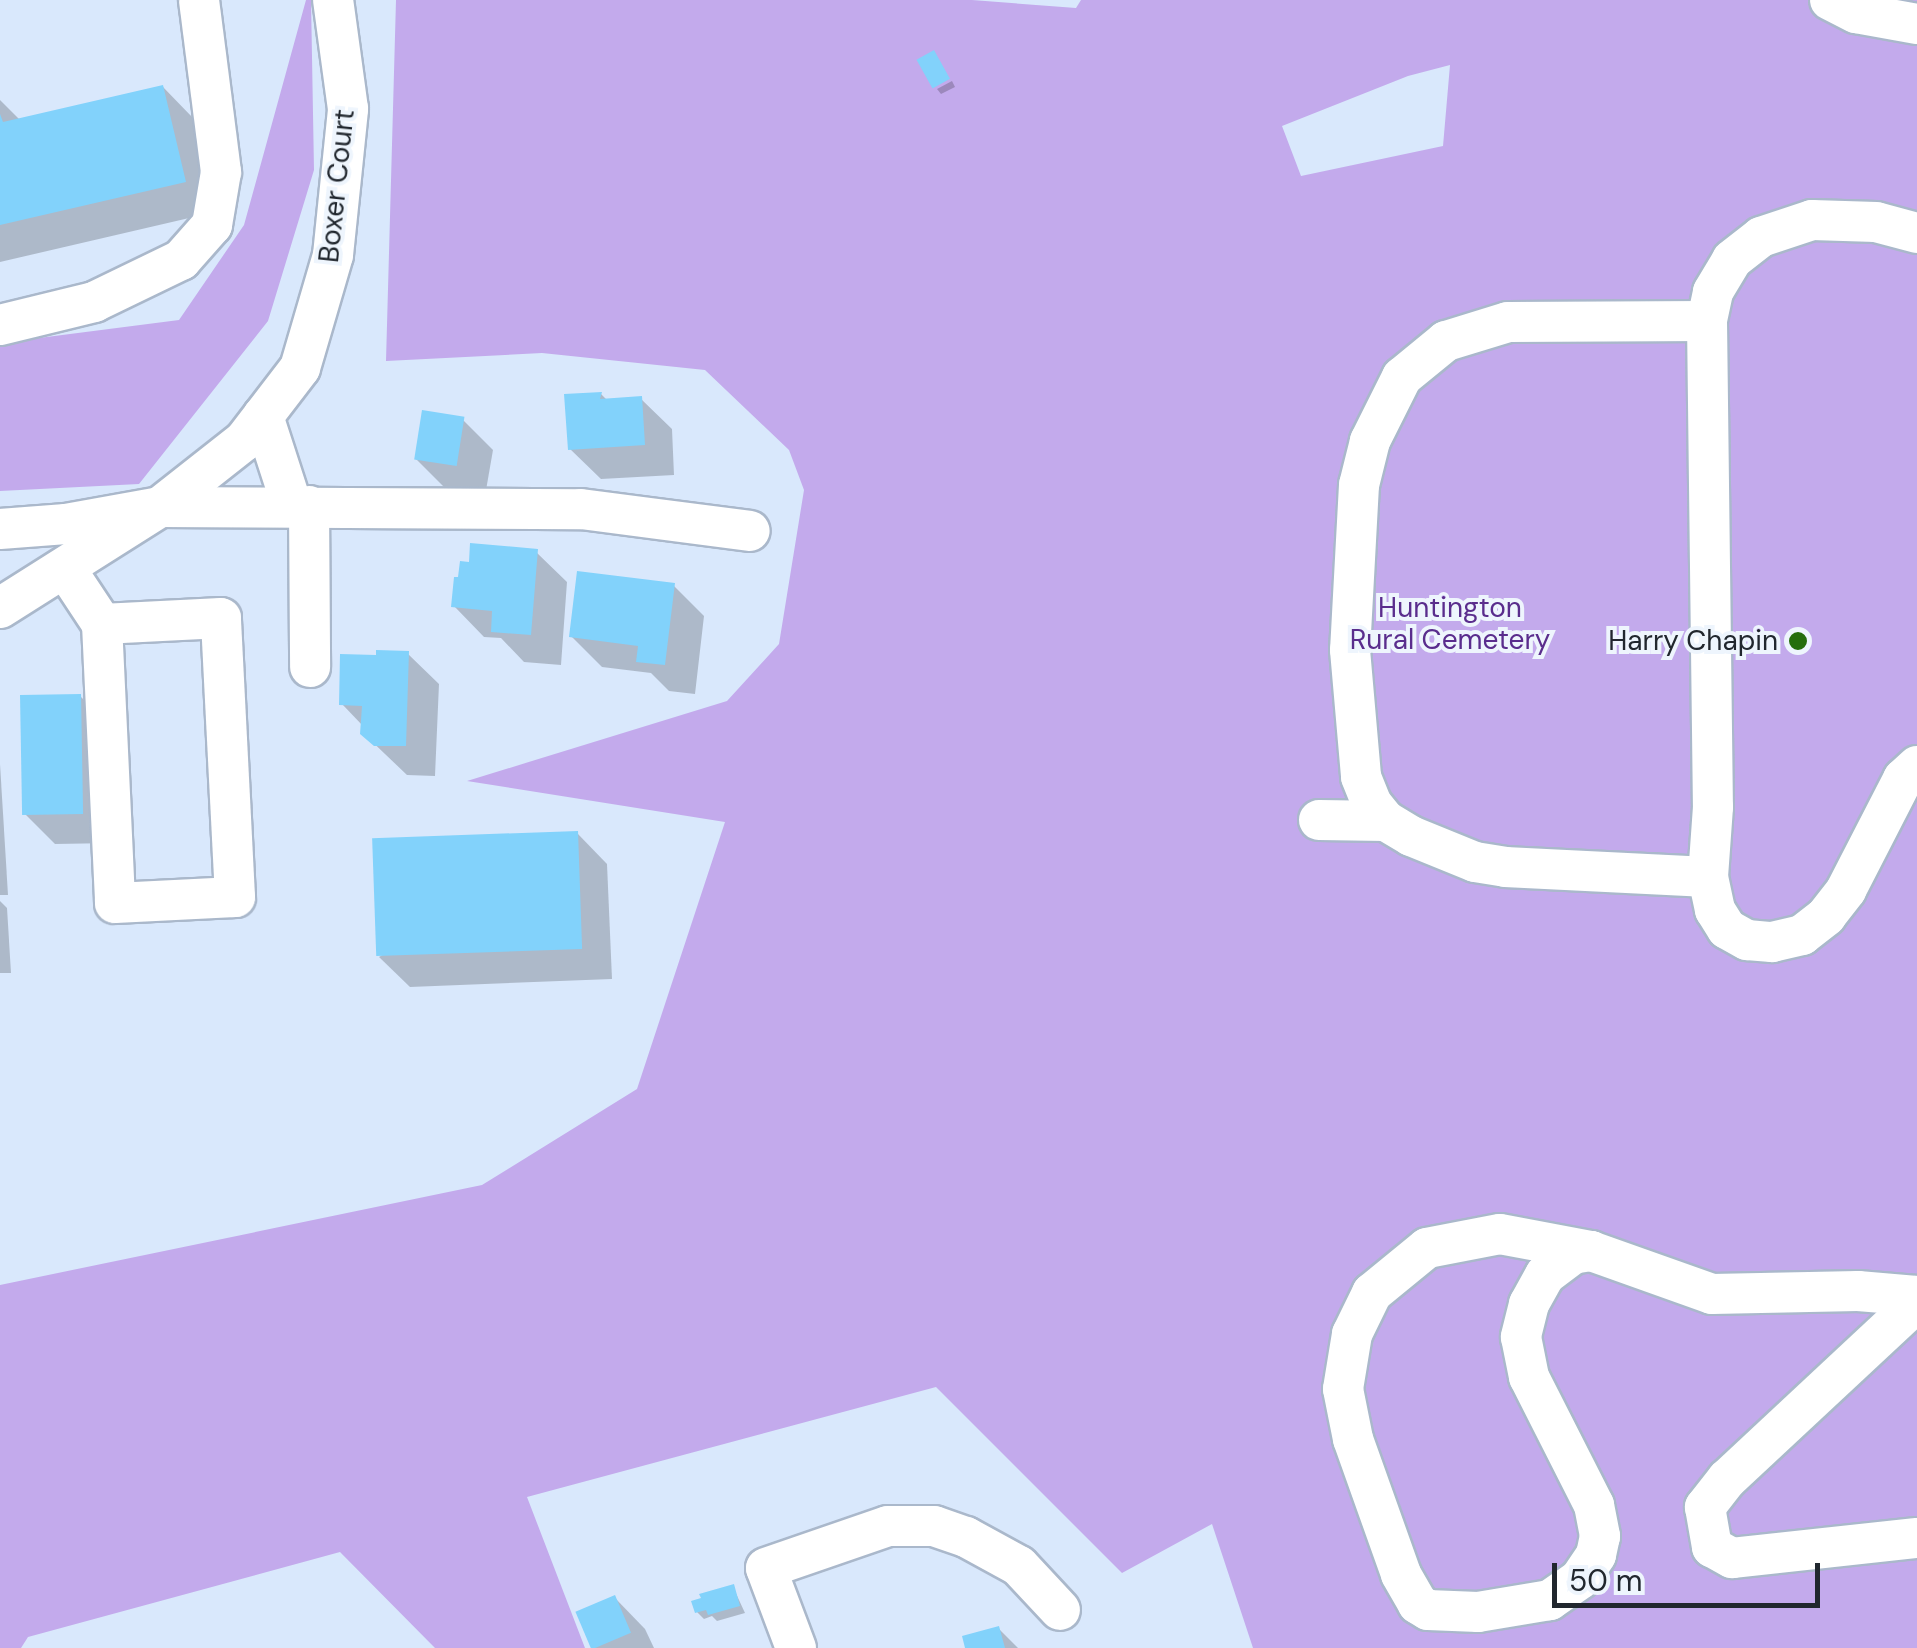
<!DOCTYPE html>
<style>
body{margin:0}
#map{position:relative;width:1917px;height:1648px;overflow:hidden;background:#d9e8fc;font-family:"DM Sans",sans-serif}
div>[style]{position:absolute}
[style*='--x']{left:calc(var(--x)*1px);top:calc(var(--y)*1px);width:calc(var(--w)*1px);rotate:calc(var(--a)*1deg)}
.green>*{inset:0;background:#c3aaec}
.shadow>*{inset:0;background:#0003}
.building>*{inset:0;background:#82d2fb;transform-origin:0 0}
.roads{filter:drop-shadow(2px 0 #aab8cb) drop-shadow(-2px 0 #aab8cb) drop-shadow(0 2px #aab8cb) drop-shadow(0 -2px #aab8cb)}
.minor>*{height:40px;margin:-20px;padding:0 20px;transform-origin:20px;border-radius:20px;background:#fff}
.dots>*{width:28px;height:28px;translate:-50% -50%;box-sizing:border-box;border:5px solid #eef5fd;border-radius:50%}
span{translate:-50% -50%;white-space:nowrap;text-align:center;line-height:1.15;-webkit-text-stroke:8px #eef5fd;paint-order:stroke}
.street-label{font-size:28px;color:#21272e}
.park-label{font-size:28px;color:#5a2d8d}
.poi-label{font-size:28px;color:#21272e}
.right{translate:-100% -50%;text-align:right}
.scale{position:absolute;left:1552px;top:1563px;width:268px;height:45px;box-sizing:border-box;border:5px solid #21272e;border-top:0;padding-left:12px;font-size:30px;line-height:35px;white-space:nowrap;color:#21272e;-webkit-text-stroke:8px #eef5fd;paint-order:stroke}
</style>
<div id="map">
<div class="green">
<div style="clip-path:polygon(306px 0,311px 0,314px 170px,268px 321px,139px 484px,0 491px,0 343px,179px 320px,244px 225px)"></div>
<div style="clip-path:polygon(evenodd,396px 0,972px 0,1076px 8px,1081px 0,1917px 0,1917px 1648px,1253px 1648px,1212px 1524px,1122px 1573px,936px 1387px,527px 1497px,585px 1648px,435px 1648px,340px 1552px,28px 1637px,21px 1648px,0 1648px,0 1285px,482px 1185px,637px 1089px,725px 822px,467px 781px,727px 701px,779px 644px,804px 490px,789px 450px,705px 370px,542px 353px,386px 361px,396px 0,1450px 65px,1443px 146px,1301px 176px,1282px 126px,1408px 76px,1450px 65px)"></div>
</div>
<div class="shadow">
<div style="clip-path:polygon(952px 81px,955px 87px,941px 94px,937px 89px)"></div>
<div style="clip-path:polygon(163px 87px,193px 118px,215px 212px,0 262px,0 100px,21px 121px)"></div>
<div style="clip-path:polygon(601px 394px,608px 401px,641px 399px,672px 429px,674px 475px,601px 479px,570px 449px,567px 397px)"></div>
<div style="clip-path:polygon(463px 420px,493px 450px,485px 496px,446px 489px,415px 458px)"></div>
<div style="clip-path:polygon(536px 552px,567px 582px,561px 665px,524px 662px,501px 638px,484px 637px,454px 606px,460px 580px)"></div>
<div style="clip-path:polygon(673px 585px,704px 616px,695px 694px,669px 691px,651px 673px,602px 667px,571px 636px)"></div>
<div style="clip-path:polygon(408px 654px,439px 684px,435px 776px,407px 775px,363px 733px,363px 726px,342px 704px,343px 656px)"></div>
<div style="clip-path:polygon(80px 696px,111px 727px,114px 843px,55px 844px,25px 814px)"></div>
<div style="clip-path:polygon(0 764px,8px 895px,0 895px)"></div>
<div style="clip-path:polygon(577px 833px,607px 864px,612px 979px,410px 987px,379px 957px)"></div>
<div style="clip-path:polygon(0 901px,7px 908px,11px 973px,0 973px)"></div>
<div style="clip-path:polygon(733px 1587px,745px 1613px,717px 1621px,712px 1616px,704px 1619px,697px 1612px,704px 1600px)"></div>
<div style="clip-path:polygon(615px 1598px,645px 1629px,654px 1648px,594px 1648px,579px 1615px)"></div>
<div style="clip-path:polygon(998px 1628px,1018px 1648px,968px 1648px)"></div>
</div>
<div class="building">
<div style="left:934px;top:50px;width:33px;height:20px;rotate:61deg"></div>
<div style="clip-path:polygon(163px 85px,186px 182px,0 225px,0 114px,3px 122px)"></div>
<div style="clip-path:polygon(602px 392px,600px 399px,642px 396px,645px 445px,568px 450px,564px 394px)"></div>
<div style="left:422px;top:410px;width:43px;height:50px;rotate:9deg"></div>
<div style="clip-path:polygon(470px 543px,538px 549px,531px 635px,491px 632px,492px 611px,451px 607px,454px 577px,458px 577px,460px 561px,469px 562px)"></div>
<div style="clip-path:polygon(577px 571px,675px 583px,665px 665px,636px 662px,638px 646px,569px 637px)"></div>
<div style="clip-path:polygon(376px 650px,409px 651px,406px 746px,374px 746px,360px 734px,362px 706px,339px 705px,340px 654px,376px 655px)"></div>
<div style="left:81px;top:694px;width:120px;height:61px;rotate:89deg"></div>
<div style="left:578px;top:831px;width:118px;height:206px;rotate:88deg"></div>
<div style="clip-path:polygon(734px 1584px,740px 1606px,708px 1615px,706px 1610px,695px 1613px,691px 1601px,701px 1598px,699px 1594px)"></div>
<div style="left:615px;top:1595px;width:41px;height:43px;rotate:67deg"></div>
<div style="clip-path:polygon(999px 1626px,1005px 1648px,965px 1648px,962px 1636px)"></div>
</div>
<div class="roads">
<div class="minor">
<div style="--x:1830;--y:0;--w:29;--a:27"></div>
<div style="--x:1856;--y:13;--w:62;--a:10.2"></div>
<div style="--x:1917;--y:233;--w:42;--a:-165"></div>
<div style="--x:1876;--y:222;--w:64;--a:-178.2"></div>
<div style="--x:1812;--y:220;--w:54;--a:161.6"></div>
<div style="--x:1761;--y:237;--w:37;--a:142"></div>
<div style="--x:1732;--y:260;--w:37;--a:121"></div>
<div style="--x:1713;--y:292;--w:30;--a:102"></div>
<div style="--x:1707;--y:321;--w:486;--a:89.3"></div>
<div style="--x:1713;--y:807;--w:70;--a:94.1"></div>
<div style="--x:1708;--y:877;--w:34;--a:78"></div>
<div style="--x:1715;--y:910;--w:22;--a:58"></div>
<div style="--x:1727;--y:929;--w:23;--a:29"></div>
<div style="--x:1747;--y:940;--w:25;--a:5"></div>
<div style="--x:1772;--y:942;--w:31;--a:-13"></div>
<div style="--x:1802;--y:935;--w:31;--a:-38"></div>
<div style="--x:1826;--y:916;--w:33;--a:-52"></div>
<div style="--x:1846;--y:890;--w:125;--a:-62.8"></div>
<div style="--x:1903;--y:779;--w:19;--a:-43"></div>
<div style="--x:1707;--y:321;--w:199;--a:179.7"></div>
<div style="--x:1508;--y:322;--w:65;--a:163"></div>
<div style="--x:1446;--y:341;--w:57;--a:140.7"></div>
<div style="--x:1402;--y:377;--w:72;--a:116.6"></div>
<div style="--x:1370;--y:441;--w:45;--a:104"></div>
<div style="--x:1359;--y:485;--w:165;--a:93.1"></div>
<div style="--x:1350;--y:650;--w:127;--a:85"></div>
<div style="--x:1361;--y:777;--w:29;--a:68"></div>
<div style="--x:1372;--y:804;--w:22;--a:51"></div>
<div style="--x:1386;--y:821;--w:29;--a:31"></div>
<div style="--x:1411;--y:836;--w:69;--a:22.1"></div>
<div style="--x:1475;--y:862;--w:30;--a:9"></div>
<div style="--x:1505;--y:867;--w:203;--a:2.8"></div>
<div style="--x:0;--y:325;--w:97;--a:-13.7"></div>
<div style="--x:94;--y:302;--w:97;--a:-25.8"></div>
<div style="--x:181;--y:260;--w:47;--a:-48.5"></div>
<div style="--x:212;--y:225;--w:54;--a:-80.4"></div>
<div style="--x:221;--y:172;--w:173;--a:-97.3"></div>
<div style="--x:263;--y:416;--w:95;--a:72.1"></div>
<div style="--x:309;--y:506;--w:161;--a:89.6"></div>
<div style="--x:0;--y:529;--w:66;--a:-4.3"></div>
<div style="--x:66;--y:524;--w:96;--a:-10.3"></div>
<div style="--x:160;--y:507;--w:107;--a:-38.2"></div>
<div style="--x:244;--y:441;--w:92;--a:-52.5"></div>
<div style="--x:300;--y:368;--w:118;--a:-73.7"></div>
<div style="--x:333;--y:255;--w:147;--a:-84.1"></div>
<div style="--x:348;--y:109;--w:110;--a:-97.8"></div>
<div style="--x:65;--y:568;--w:67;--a:56.5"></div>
<div style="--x:102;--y:624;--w:279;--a:87.3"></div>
<div style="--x:115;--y:903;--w:120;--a:-2.9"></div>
<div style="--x:235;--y:897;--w:279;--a:-92.9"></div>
<div style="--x:221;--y:618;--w:119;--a:177.1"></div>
<div style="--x:0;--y:608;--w:189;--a:-32.3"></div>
<div style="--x:160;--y:507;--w:421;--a:0.3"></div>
<div style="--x:581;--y:509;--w:170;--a:7.4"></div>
<div style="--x:1319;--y:820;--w:67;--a:0.9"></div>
<div style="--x:1591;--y:1251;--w:18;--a:171"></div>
<div style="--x:1573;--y:1254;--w:35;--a:143"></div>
<div style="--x:1545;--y:1275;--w:33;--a:119"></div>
<div style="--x:1529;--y:1304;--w:34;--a:104"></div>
<div style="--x:1521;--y:1337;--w:41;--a:78.7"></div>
<div style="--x:1529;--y:1377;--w:144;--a:63.1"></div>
<div style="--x:1594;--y:1505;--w:32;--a:79"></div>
<div style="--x:1600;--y:1536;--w:19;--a:102"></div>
<div style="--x:1596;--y:1555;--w:29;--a:124"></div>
<div style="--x:1580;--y:1579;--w:37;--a:145"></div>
<div style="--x:1550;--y:1600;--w:73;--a:170.5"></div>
<div style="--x:1478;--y:1612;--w:50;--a:-177.7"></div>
<div style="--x:1428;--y:1610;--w:12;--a:-149"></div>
<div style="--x:1418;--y:1604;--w:34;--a:-120"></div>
<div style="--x:1401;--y:1574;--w:143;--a:-109.6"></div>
<div style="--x:1353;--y:1439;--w:51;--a:-101.3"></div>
<div style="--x:1343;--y:1389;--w:56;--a:-80.7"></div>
<div style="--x:1352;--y:1334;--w:46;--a:-64"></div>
<div style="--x:1372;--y:1293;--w:71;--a:-39.3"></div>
<div style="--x:1427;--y:1248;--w:74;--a:-10.9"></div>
<div style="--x:1500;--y:1234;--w:93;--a:10.6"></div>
<div style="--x:1591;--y:1251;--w:128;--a:19.6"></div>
<div style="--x:1712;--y:1294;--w:146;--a:-1.2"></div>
<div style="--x:1858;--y:1291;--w:59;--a:4.8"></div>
<div style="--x:1917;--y:1302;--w:260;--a:137"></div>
<div style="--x:1727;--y:1479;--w:36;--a:128"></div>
<div style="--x:1705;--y:1507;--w:41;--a:80.1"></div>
<div style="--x:1712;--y:1547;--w:23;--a:29"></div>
<div style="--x:1732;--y:1558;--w:186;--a:-6.2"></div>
<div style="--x:796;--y:1648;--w:85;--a:-110.6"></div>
<div style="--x:766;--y:1568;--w:129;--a:-19"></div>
<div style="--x:888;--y:1526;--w:46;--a:0"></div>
<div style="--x:934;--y:1526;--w:34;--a:19"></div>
<div style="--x:966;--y:1537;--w:60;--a:28.7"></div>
<div style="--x:1019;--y:1566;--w:60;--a:47"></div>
</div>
</div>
<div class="dots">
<div style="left:1798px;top:641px;background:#256e0c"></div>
</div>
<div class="street-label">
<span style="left:337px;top:186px;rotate:-84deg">Boxer Court</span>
</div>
<div class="park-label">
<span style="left:1450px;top:624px">Huntington<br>Rural Cemetery</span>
</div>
<div class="poi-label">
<span class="right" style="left:1778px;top:641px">Harry Chapin</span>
</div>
<div class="scale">50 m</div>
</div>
